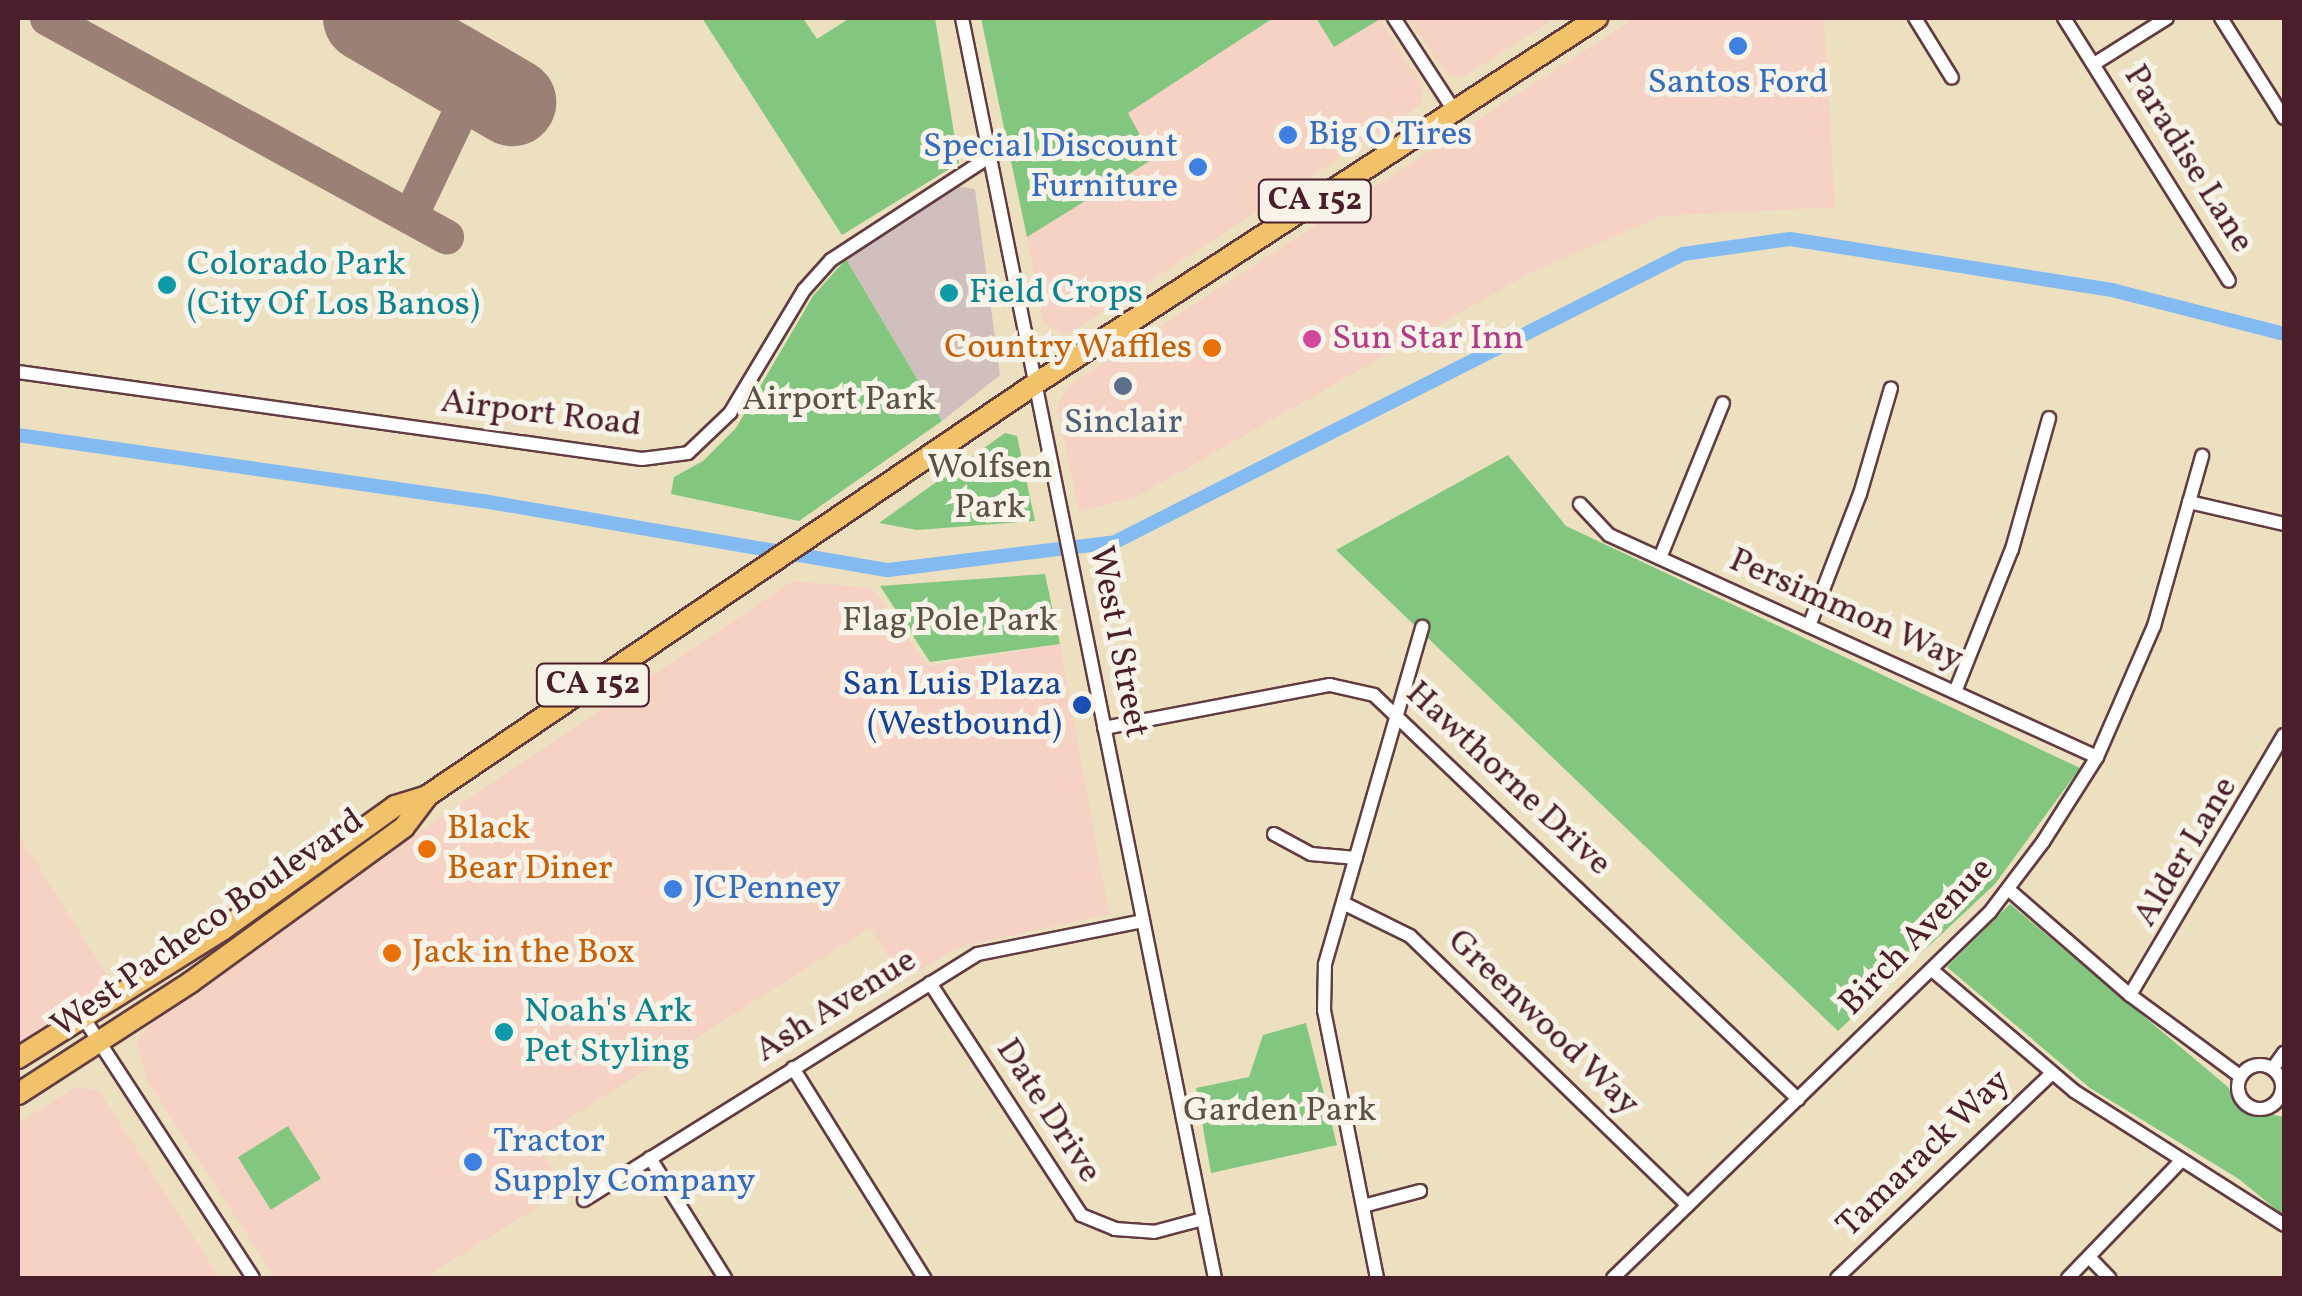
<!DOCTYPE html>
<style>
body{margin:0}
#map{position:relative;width:2302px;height:1296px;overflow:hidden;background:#ece0c0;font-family:Vollkorn,serif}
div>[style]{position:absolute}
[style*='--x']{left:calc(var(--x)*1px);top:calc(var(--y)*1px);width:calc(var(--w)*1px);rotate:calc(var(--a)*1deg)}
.built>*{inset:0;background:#f6d2c4}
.industrial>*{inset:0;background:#d1bfbe}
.green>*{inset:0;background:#82c680;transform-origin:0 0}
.canal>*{height:14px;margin:-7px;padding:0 7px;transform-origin:7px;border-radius:7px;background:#83baf2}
.taxiway>*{height:35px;margin:-17.5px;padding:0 17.5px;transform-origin:17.5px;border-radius:17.5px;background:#9b8076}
.runway>*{height:88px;margin:-44px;padding:0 44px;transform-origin:44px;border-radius:44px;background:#9b8076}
.roads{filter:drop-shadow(2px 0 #623c41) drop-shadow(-2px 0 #623c41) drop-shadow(0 2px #623c41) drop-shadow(0 -2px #623c41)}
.minor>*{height:12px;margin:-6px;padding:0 6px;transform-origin:6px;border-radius:6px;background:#fff}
.minor>.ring{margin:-6px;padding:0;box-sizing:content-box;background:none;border:12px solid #fff;border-radius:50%}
.highway>*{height:20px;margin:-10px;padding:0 10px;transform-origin:10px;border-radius:10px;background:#f2c26a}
.dots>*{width:28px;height:28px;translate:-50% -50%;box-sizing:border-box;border:5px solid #f7f3e8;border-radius:50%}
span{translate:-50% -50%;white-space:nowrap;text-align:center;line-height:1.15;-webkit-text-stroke:10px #f7f3e8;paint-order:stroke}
.shield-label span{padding:2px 8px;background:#f7f3e8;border:2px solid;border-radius:8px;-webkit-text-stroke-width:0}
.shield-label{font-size:32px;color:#4a1f2b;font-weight:700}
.shop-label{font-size:35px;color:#366cbe}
.left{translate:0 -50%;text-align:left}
.right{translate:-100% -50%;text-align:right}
.street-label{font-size:35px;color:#4a1f2b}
.culture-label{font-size:35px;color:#0d838f}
.hotel-label{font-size:35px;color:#b23c85}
.food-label{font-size:35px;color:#c56008}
.park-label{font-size:35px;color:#5b5144}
.service-label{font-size:35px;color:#4e5e75}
.transit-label{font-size:35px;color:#164399}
.frame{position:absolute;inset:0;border:20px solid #4a1f2b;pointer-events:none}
</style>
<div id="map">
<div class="built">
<div style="clip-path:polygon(1273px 18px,1316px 18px,1334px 47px,1380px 19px,1423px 87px,1420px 105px,1066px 336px,1043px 323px,1027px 237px,1153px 159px,1127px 113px)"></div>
<div style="clip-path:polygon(1408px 18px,1555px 18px,1463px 77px,1447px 75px)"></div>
<div style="clip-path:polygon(1635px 18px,1824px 18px,1835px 207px,1661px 216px,1530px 273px,1138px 496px,1079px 512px,1057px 406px,1068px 386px)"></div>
<div style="clip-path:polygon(793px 581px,872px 588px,928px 666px,1060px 644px,1109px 914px,957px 948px,904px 980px,870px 928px,535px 1140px,565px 1190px,424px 1278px,275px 1278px,146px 1079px,137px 1041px,152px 1021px,361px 871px)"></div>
<div style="clip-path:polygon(18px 834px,112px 983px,18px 1046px)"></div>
<div style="clip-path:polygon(75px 1087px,99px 1091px,220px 1278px,18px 1278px,18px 1124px)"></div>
</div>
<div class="industrial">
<div style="clip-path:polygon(957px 186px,975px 189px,1000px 375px,942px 421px,846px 259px)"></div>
</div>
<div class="green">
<div style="clip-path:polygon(702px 18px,803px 18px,817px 39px,850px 18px,935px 18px,959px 163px,842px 235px)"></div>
<div style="clip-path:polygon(981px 18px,1273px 18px,1128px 113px,1153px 159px,1027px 237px)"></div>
<div style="clip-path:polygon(1316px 18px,1379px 18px,1380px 19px,1334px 47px)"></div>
<div style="clip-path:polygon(846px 259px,942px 421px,799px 521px,671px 494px,674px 477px,703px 461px,736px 428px,813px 296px)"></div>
<div style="clip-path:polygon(1005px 433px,1017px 436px,1035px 521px,917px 530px,879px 523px)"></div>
<div style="clip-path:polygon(1508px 455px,1566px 526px,2080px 768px,1995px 884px,1838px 1031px,1336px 550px)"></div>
<div style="clip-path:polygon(1045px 574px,1060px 644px,930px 662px,880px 586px)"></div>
<div style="clip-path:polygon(2010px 904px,2228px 1087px,2241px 1108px,2284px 1117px,2284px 1216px,2239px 1179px,2090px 1088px,1947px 967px)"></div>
<div style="clip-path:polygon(1306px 1023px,1337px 1145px,1211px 1173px,1196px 1088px,1249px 1077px,1263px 1035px)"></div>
<div style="left:288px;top:1126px;width:62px;height:59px;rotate:58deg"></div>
</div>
<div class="canal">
<div style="--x:18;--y:435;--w:470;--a:8.1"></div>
<div style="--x:483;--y:501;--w:411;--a:9.7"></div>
<div style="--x:888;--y:570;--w:229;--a:-7"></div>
<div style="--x:1115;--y:542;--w:637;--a:-26.89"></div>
<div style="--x:1683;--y:254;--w:108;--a:-8"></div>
<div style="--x:1790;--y:239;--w:326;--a:9"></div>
<div style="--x:2112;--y:290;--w:178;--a:14.3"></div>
</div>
<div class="taxiway">
<div style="--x:47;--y:18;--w:455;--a:28.7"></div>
<div style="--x:410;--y:216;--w:151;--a:-64.5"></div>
</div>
<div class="runway">
<div style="--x:367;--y:18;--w:168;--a:30.1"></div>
</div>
<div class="roads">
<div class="minor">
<div style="--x:962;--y:18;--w:1285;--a:78.65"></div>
<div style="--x:1394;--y:18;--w:108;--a:57"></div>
<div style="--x:1915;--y:18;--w:70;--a:58.3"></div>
<div style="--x:2064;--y:18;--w:310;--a:57.9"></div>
<div style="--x:2221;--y:18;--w:118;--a:57.8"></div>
<div style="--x:2094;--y:64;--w:86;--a:-32.2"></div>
<div style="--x:18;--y:372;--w:630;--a:7.94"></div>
<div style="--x:642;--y:459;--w:46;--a:-7.4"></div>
<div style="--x:688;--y:453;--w:58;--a:-43.6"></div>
<div style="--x:730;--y:413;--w:144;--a:-59"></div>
<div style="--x:804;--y:290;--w:40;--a:-48"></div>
<div style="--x:831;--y:260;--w:189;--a:-33.1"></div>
<div style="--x:2189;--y:502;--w:98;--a:13"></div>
<div style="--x:1580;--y:504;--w:42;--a:46.9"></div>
<div style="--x:1609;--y:535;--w:536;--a:24.46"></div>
<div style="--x:1660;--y:558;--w:167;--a:-67.9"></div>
<div style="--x:1809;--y:626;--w:142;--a:-68.9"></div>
<div style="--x:1860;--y:494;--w:110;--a:-73.7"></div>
<div style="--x:1955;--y:692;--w:154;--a:-68.3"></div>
<div style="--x:2012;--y:549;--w:136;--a:-74.2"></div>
<div style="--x:1104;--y:728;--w:230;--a:-10.8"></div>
<div style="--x:1330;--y:685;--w:45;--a:12.8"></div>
<div style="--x:1374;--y:695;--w:586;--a:43.62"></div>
<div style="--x:1274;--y:834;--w:42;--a:28.4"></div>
<div style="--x:1311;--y:854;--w:45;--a:5.1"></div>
<div style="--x:2008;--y:889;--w:162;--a:41"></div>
<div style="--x:2130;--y:995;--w:137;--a:36.4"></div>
<div style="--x:1343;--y:903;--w:75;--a:26.2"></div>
<div style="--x:1410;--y:936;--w:387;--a:44.1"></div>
<div style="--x:1932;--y:970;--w:187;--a:40.4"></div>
<div style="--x:2074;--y:1091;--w:249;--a:32.5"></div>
<div style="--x:930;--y:983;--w:277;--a:56.9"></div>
<div style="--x:1081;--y:1215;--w:37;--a:22"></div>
<div style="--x:1115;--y:1229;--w:39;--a:4"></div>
<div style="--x:1154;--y:1232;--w:51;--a:-14.9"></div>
<div style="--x:2130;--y:995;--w:302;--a:-59.4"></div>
<div style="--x:83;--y:1017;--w:311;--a:56.9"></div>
<div class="ring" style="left:2238px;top:1065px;width:32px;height:32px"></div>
<div style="--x:793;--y:1068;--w:248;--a:58"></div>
<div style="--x:2273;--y:1068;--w:19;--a:-54"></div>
<div style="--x:650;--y:1158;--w:142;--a:58"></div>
<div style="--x:584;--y:1200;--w:464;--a:-32"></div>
<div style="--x:978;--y:954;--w:168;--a:-11.3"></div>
<div style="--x:1363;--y:1206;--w:59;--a:-14.7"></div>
<div style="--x:2090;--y:1258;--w:28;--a:46"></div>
<div style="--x:1377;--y:1278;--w:273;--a:-101.2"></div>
<div style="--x:1324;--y:1010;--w:46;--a:-88.8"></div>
<div style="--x:1325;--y:964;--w:351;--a:-73.9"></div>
<div style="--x:1613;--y:1278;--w:525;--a:-44.15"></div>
<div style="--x:1990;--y:912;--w:88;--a:-52.9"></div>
<div style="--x:2043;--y:842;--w:101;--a:-57.6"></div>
<div style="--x:2097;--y:757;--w:143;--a:-66.5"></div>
<div style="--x:2154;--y:626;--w:177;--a:-74.2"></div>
<div style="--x:1837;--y:1278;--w:297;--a:-43.6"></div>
<div style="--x:2068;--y:1278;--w:163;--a:-46"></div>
</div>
<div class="highway">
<div style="--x:18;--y:1058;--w:241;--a:-32.1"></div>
<div style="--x:222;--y:930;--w:213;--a:-35.6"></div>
<div style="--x:395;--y:806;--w:34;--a:-17"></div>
<div style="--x:427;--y:796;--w:734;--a:-34.12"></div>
<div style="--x:1035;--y:384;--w:671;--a:-33.07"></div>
<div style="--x:18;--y:1094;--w:206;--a:-32.9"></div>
<div style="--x:191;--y:982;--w:263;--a:-36"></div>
<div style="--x:404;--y:827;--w:39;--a:-53"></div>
</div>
</div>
<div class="dots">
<div style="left:1738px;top:46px;background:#3f7fe0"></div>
<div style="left:1288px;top:135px;background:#3f7fe0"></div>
<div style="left:1198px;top:167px;background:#3f7fe0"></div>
<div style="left:167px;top:285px;background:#0f9aa8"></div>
<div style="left:949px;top:293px;background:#0f9aa8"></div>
<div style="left:1312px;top:339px;background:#d1479c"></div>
<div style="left:1212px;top:348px;background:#e8710a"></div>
<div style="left:1123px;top:386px;background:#5c6f8a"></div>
<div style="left:1082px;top:705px;background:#1a4fb4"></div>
<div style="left:427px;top:849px;background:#e8710a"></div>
<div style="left:673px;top:889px;background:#3f7fe0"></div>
<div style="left:392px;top:953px;background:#e8710a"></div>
<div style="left:504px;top:1032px;background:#0f9aa8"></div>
<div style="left:473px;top:1162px;background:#3f7fe0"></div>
</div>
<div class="shield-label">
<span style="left:1315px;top:201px">CA 152</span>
<span style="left:593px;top:685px">CA 152</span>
</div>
<div class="shop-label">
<span style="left:1738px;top:83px">Santos Ford</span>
<span class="left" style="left:1308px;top:135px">Big O Tires</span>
<span class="right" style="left:1178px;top:167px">Special Discount<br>Furniture</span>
<span class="left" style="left:693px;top:889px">JCPenney</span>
<span class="left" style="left:493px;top:1162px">Tractor<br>Supply Company</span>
</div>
<div class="street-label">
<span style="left:2188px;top:159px;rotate:58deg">Paradise Lane</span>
<span style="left:541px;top:414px;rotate:7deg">Airport Road</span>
<span style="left:1846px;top:610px;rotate:24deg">Persimmon Way</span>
<span style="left:1118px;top:642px;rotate:79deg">West I Street</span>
<span style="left:1508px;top:779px;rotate:43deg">Hawthorne Drive</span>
<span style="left:2186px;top:852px;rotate:-59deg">Alder Lane</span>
<span style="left:208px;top:924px;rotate:-35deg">West Pacheco Boulevard</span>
<span style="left:1917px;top:937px;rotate:-46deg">Birch Avenue</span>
<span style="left:836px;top:1006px;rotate:-32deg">Ash Avenue</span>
<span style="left:1543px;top:1023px;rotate:44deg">Greenwood Way</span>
<span style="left:1048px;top:1111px;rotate:57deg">Date Drive</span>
<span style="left:1924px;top:1154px;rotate:-44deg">Tamarack Way</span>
</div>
<div class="culture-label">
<span class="left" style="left:187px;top:285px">Colorado Park<br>(City Of Los Banos)</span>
<span class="left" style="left:969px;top:293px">Field Crops</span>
<span class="left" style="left:524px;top:1032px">Noah's Ark<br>Pet Styling</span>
</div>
<div class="hotel-label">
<span class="left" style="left:1332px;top:339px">Sun Star Inn</span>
</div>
<div class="food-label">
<span class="right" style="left:1192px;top:348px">Country Waffles</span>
<span class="left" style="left:447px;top:849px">Black<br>Bear Diner</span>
<span class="left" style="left:412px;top:953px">Jack in the Box</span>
</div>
<div class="park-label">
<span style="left:839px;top:400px">Airport Park</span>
<span style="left:990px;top:488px">Wolfsen<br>Park</span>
<span style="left:950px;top:621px">Flag Pole Park</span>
<span style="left:1280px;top:1111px">Garden Park</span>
</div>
<div class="service-label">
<span style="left:1123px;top:423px">Sinclair</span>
</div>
<div class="transit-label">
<span class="right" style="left:1062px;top:705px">San Luis Plaza<br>(Westbound)</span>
</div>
<div class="frame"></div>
</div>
